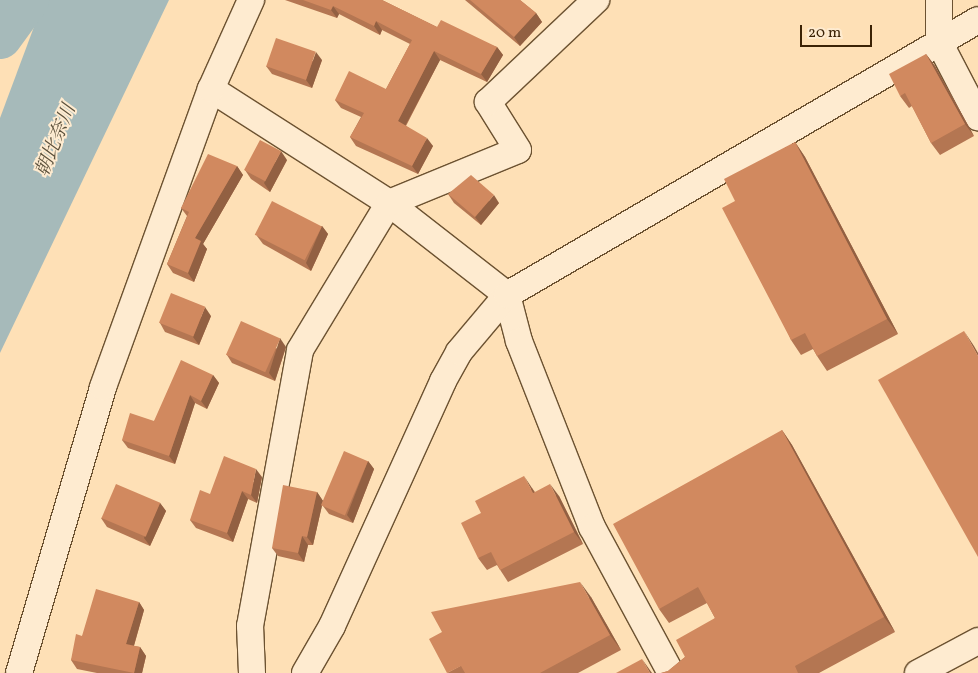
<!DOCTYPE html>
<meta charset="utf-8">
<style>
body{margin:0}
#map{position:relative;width:978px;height:673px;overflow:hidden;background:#fee0b6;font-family:Vollkorn,"Noto Serif JP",serif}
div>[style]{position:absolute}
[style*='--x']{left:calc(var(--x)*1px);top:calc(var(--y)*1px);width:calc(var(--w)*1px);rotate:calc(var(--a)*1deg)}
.water>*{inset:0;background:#a6baba}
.river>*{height:44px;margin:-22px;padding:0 22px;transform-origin:22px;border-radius:22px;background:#a6baba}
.roads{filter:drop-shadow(1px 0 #6c5231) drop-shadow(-1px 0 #6c5231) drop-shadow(0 1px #6c5231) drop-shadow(0 -1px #6c5231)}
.minor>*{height:26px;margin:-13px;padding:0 13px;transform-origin:13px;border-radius:13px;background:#feebd0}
.wall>*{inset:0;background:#b47652}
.shaded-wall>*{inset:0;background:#926042}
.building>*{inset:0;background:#d1895f;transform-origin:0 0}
span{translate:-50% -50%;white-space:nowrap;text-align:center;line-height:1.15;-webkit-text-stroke:4px #feebd0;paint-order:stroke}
.water-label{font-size:19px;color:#5b503b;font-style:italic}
.scale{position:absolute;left:800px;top:25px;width:72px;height:22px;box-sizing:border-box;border:2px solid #3b2205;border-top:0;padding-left:6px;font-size:15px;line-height:18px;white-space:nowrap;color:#3b2205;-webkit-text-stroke:4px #feebd0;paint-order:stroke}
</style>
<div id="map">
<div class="water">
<div style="clip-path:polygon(44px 0,169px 0,0 353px,0 118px)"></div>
</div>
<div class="river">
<div style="--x:0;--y:37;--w:46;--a:-53.9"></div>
</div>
<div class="roads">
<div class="minor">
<div style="--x:939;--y:0;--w:42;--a:90"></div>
<div style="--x:939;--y:42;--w:85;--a:62.5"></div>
<div style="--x:211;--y:89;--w:211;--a:32.6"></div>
<div style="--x:389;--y:203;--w:150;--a:37.9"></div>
<div style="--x:507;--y:295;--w:48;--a:75.4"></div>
<div style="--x:519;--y:341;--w:200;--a:68.6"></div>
<div style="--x:592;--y:527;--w:166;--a:61.6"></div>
<div style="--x:19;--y:673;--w:298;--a:-73.6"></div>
<div style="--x:103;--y:387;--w:317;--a:-70.1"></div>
<div style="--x:211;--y:89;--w:98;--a:-65.8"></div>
<div style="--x:252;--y:673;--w:47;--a:-92.4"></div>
<div style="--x:250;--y:626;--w:280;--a:-79.7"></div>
<div style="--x:300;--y:350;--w:172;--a:-58.8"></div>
<div style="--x:389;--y:203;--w:139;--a:-22.3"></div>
<div style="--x:518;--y:150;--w:57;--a:-122"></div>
<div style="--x:488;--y:102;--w:149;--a:-43.4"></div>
<div style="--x:305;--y:673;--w:54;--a:-60.1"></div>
<div style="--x:332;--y:626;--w:269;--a:-65.6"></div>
<div style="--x:443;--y:381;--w:33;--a:-61"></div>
<div style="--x:459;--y:352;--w:75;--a:-49.9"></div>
<div style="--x:507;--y:295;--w:545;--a:-30.28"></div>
<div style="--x:918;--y:673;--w:68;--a:-28.1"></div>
</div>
</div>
<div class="wall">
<div style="clip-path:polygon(285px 0,382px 0,437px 27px,497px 47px,503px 55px,487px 82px,440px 60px,406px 126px,433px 146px,418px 174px,356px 146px,350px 137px,361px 117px,341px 108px,335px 100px,386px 89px,410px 44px,382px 30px,380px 35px,339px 14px,337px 18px)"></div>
<div style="clip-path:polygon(465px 0,520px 0,536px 13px,542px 22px,520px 46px)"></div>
<div style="clip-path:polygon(926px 54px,935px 66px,974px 136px,940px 155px,931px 143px,912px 106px,909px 108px,900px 96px)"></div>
<div style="clip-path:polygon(322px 60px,312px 88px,272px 74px,266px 66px)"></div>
<div style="clip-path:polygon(795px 142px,805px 157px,898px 334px,827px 371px,817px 356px,813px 349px,801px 355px,791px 340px,735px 201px)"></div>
<div style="clip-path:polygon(287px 160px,270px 192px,251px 179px,245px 170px)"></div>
<div style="clip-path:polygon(237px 166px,243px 175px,203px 244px,207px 249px,194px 282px,173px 273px,167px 264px,187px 216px,181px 208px)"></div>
<div style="clip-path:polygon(448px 194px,499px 203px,481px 225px,454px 203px)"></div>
<div style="clip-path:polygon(322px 226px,328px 234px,311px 271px,263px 244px,257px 236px)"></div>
<div style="clip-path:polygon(211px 316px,199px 345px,165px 332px,160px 323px)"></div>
<div style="clip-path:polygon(286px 347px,275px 381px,232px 363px,227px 355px)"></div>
<div style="clip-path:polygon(213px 375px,219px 383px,207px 409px,195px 403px,175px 464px,128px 448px,122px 440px,154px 421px)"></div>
<div style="clip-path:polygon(782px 430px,792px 445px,895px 632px,819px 673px,661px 673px,668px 671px,685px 657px,715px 618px,707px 603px,669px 623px,659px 609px)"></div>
<div style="clip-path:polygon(368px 461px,374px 469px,353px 523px,329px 514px,323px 506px)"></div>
<div style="clip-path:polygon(262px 477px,257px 503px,248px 499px,233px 542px,196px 528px,190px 520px)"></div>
<div style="clip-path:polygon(532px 488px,535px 492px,559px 496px,583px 544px,508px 582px,497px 565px,487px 570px,478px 558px)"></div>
<div style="clip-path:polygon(317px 492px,323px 501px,313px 545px,308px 545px,304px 562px,278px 556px,272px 548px)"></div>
<div style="clip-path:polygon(160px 503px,166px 511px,150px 546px,107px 527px,101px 518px)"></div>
<div style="clip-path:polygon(591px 597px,621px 650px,578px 673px,447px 673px)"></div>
<div style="clip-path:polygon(139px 602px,144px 610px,134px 646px,140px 647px,146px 656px,142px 673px,97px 673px,77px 669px,71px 660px,82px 636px)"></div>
</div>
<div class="shaded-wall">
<div style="clip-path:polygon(333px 6px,339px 14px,337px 18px,331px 10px)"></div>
<div style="clip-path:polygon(536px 13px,542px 22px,520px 46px,514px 37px)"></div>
<div style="clip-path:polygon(376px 21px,382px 30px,380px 35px,374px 26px)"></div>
<div style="clip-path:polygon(497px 47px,503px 55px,487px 82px,481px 74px)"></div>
<div style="clip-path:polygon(434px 51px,440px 60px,403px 130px,398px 121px)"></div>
<div style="clip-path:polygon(316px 52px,322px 60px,312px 88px,306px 80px)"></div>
<div style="clip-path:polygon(926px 54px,935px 66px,974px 136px,965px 124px)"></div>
<div style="clip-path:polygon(427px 138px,433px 146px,418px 174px,412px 166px)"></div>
<div style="clip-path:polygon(795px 142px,805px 157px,898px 334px,887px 319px)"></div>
<div style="clip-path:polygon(281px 151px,287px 160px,270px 192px,264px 183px)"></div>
<div style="clip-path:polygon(237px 166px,243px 175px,203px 244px,207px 249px,194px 282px,188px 273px,195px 238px)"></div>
<div style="clip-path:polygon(494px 195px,499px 203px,481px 225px,475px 217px)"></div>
<div style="clip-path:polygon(322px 226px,328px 234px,311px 271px,306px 263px)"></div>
<div style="clip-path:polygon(205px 307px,211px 316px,199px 345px,193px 337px)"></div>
<div style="clip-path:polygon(964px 331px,974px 346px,978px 353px,978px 356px)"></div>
<div style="clip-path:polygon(280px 338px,286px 347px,275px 381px,269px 373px)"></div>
<div style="clip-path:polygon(213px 375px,219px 383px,207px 409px,201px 401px)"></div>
<div style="clip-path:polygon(190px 395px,195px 403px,175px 464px,169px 456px)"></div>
<div style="clip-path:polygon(782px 430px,792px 445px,895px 632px,884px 617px)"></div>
<div style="clip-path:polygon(368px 461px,374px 469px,353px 523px,347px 515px)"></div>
<div style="clip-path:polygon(256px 469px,262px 477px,257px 503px,251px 495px)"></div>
<div style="clip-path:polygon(524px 476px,532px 488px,541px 505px,533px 493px)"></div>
<div style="clip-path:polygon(550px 484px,559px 496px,583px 544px,574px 532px)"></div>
<div style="clip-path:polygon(242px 491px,248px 499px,233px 542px,227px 533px)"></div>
<div style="clip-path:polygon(317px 492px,323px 501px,313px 545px,307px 537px)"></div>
<div style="clip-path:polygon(160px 503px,166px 511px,150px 546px,144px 538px)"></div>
<div style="clip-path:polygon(302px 536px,308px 545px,304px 562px,298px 553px)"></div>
<div style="clip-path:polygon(580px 582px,591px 597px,621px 650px,610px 635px)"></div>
<div style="clip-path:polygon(139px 602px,144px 610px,132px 652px,126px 644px)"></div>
<div style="clip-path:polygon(140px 647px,146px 656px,142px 673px,134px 673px)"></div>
<div style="clip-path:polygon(642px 659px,652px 673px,650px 673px)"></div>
</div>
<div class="building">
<div style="clip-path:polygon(303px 0,382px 0,437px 27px,441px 20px,497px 47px,481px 74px,434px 51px,398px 121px,427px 138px,412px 166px,350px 137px,364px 113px,335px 100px,349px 71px,386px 89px,412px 40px,376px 21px,374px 26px,333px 6px,331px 10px)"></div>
<div style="clip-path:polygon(470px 0,520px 0,536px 13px,514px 37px)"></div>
<div style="left:276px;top:38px;width:42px;height:30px;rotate:19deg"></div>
<div style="clip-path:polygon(926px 54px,965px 124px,931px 143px,905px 93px,900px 96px,889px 74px)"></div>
<div style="left:260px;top:140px;width:24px;height:34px;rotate:28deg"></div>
<div style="clip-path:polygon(795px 142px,887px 319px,817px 356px,805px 333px,791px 340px,722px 208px,735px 201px,724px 179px)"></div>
<div style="clip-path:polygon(208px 154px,237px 166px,195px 238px,201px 241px,188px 273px,167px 264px,189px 212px,181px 208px)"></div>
<div style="clip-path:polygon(471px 175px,494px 195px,475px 217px,448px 194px)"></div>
<div style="left:272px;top:201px;width:56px;height:38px;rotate:27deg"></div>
<div style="left:171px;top:293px;width:37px;height:32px;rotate:22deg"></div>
<div style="left:241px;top:321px;width:43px;height:37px;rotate:24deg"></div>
<div style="clip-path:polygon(964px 331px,978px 356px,978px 557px,878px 380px)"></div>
<div style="clip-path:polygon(181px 360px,213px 375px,201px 401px,190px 395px,169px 456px,122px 440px,130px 413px,154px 421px)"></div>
<div style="clip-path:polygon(782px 430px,884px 617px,795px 666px,798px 673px,661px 673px,668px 671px,685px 657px,676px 640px,715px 618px,698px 587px,659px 609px,613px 524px)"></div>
<div style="left:344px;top:451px;width:26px;height:59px;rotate:23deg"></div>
<div style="clip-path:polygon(224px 456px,256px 469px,251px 495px,242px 491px,227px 533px,190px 520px,200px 490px,210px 494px)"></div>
<div style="clip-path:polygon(524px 476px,533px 493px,550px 484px,574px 532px,500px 570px,491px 552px,478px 558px,461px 523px,481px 513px,475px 501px)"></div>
<div style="left:116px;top:484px;width:48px;height:37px;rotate:23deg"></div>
<div style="clip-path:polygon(283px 485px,317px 492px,307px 537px,302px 536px,298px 553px,272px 548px)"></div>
<div style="clip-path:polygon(580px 582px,610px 635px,540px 673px,465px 673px,461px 666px,447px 673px,429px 639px,442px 632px,431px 612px)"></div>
<div style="clip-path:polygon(96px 589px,139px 602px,126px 644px,140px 647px,134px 673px,71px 660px,76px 634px,82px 636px)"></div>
<div style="clip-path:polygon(642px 659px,650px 673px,616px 673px)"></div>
</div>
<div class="water-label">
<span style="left:57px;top:141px;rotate:-68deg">朝比奈川</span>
</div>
<div class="scale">20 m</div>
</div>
